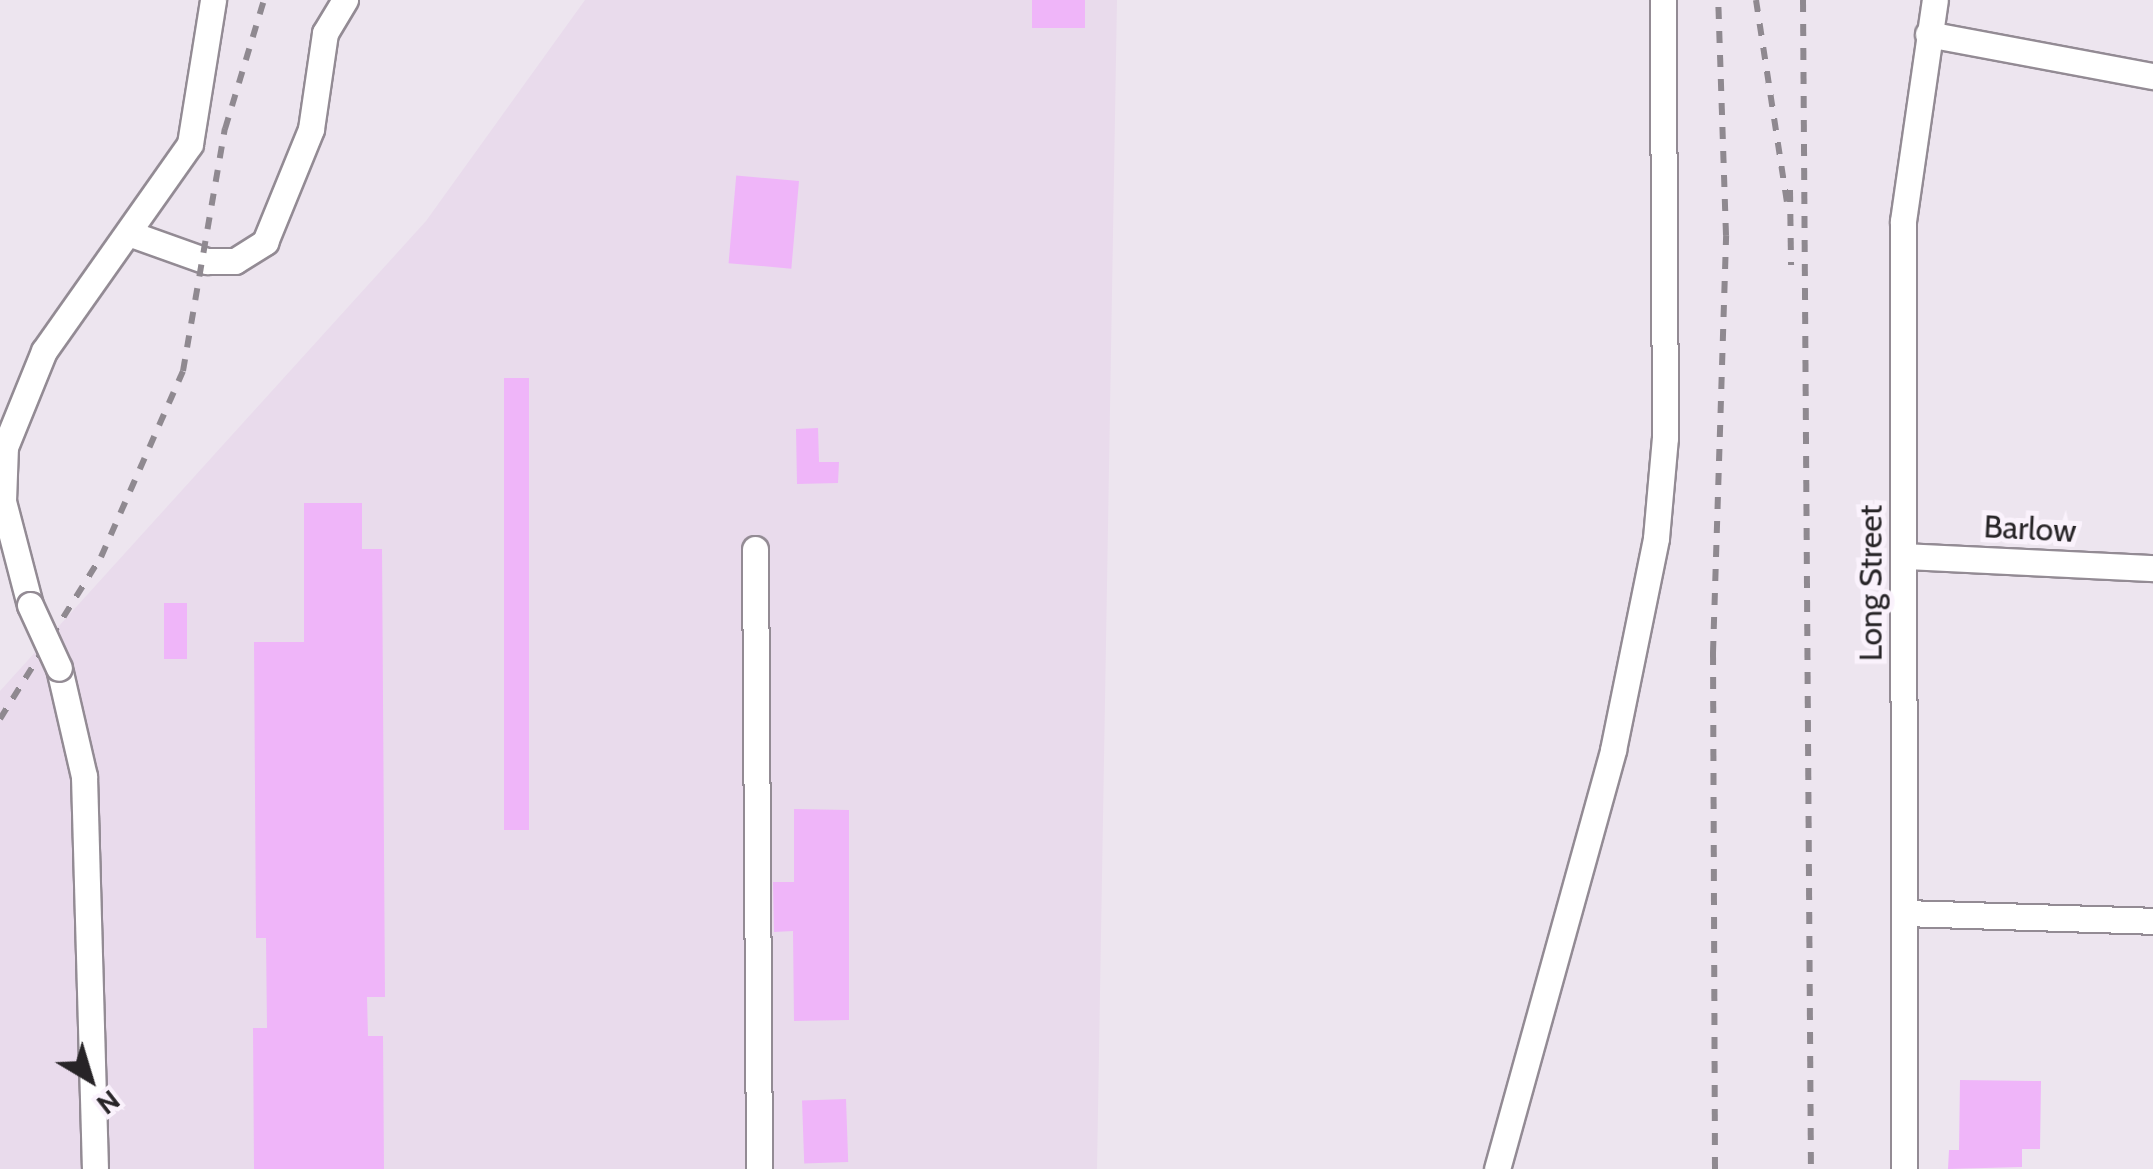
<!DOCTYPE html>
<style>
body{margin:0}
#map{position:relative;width:2153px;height:1169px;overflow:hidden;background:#ede5ef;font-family:Cabin,sans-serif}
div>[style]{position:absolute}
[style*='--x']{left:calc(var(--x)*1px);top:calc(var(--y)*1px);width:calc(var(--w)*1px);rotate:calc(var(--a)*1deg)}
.built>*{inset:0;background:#e9dbec}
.building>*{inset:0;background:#efb5f9;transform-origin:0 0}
.roads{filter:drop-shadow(2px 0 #938b94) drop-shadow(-2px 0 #938b94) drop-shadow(0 2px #938b94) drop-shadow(0 -2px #938b94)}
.minor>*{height:25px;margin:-12.5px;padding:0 12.5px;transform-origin:12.5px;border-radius:12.5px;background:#fff}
.rail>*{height:6px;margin-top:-3px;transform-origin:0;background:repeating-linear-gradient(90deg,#8f8990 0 12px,transparent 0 24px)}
.bridges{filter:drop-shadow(2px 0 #938b94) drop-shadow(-2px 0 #938b94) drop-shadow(0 2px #938b94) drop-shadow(0 -2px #938b94)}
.minor-bridge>*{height:25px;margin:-12.5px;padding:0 12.5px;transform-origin:12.5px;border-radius:12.5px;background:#fff}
span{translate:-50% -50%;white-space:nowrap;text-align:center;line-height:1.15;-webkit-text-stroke:10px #faf2fc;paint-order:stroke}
.street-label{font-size:32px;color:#272427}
.north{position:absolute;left:40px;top:1029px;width:100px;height:100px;-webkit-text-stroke:8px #faf2fc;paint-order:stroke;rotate:142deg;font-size:28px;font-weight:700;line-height:40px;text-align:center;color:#272427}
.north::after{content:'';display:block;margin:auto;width:35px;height:45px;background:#272427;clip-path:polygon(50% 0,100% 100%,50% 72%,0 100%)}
</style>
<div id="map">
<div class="built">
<div style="clip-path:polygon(585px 0,1117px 0,1097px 1169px,0 1169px,0 691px,426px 221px)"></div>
</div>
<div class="building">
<div style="left:1032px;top:0;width:53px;height:28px"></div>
<div style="left:799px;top:181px;width:88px;height:63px;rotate:95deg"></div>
<div style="left:504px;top:378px;width:25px;height:452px"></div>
<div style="clip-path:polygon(818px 428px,819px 462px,839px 462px,838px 483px,797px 484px,796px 429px)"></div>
<div style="clip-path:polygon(304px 503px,362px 503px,362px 549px,382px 549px,385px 997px,367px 997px,368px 1036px,383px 1036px,384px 1169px,254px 1169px,253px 1028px,267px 1028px,266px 938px,256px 938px,254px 642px,304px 642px)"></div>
<div style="left:164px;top:603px;width:23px;height:56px"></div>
<div style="clip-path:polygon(794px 809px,849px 810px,849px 1020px,794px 1021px,793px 931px,774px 932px,773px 882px,794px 882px)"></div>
<div style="clip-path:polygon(1960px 1080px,2041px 1081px,2040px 1149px,2022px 1149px,2022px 1167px,1948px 1169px,1949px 1150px,1959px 1150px)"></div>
<div style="left:846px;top:1099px;width:63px;height:44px;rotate:88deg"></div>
</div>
<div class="roads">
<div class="minor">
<div style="--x:1928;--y:34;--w:229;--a:10.6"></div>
<div style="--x:131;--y:234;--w:81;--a:19.6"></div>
<div style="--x:207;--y:261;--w:28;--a:0"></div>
<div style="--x:235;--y:261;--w:36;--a:-32"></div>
<div style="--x:265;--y:242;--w:122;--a:-67.8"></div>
<div style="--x:311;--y:129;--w:97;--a:-81.7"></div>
<div style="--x:325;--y:33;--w:39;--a:-59"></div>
<div style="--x:755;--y:549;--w:620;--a:89.63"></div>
<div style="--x:1904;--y:556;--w:249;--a:2.8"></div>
<div style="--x:30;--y:605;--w:107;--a:-104.6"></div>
<div style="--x:3;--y:501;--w:54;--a:-87.9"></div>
<div style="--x:5;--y:447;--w:104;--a:-67.9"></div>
<div style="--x:44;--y:351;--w:253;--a:-54.8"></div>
<div style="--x:190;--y:144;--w:146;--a:-80.9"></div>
<div style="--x:59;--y:668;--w:111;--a:77"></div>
<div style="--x:84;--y:776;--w:393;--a:88.4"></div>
<div style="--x:1904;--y:913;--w:249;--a:1.8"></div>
<div style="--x:1497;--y:1169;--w:435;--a:-74.5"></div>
<div style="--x:1613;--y:750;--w:216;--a:-78.5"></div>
<div style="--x:1656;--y:538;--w:100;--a:-84.9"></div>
<div style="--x:1665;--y:438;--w:438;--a:-90.3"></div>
<div style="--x:1904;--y:1169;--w:948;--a:-90.06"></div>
<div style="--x:1903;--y:221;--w:223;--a:-81.8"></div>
</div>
</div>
<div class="rail">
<div style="--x:1756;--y:0;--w:204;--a:81.3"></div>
<div style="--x:1803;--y:0;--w:1169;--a:89.61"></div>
<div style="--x:1790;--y:190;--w:75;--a:89.2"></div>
<div style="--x:0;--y:719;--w:191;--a:-58.1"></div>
<div style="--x:101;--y:557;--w:203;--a:-66.2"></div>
<div style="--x:183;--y:371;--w:246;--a:-80.2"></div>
<div style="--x:225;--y:129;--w:135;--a:-73.2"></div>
<div style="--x:1715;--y:1169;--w:516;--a:-90.22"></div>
<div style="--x:1713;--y:653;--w:418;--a:-88.2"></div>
<div style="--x:1726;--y:235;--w:235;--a:-91.9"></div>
</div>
<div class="bridges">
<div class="minor-bridge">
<div style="--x:30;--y:605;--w:69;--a:65.3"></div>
</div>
</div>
<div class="street-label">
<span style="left:2030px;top:529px;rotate:3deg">Barlow</span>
<span style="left:1871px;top:583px;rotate:-90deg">Long Street</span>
</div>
<div class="north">N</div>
</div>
